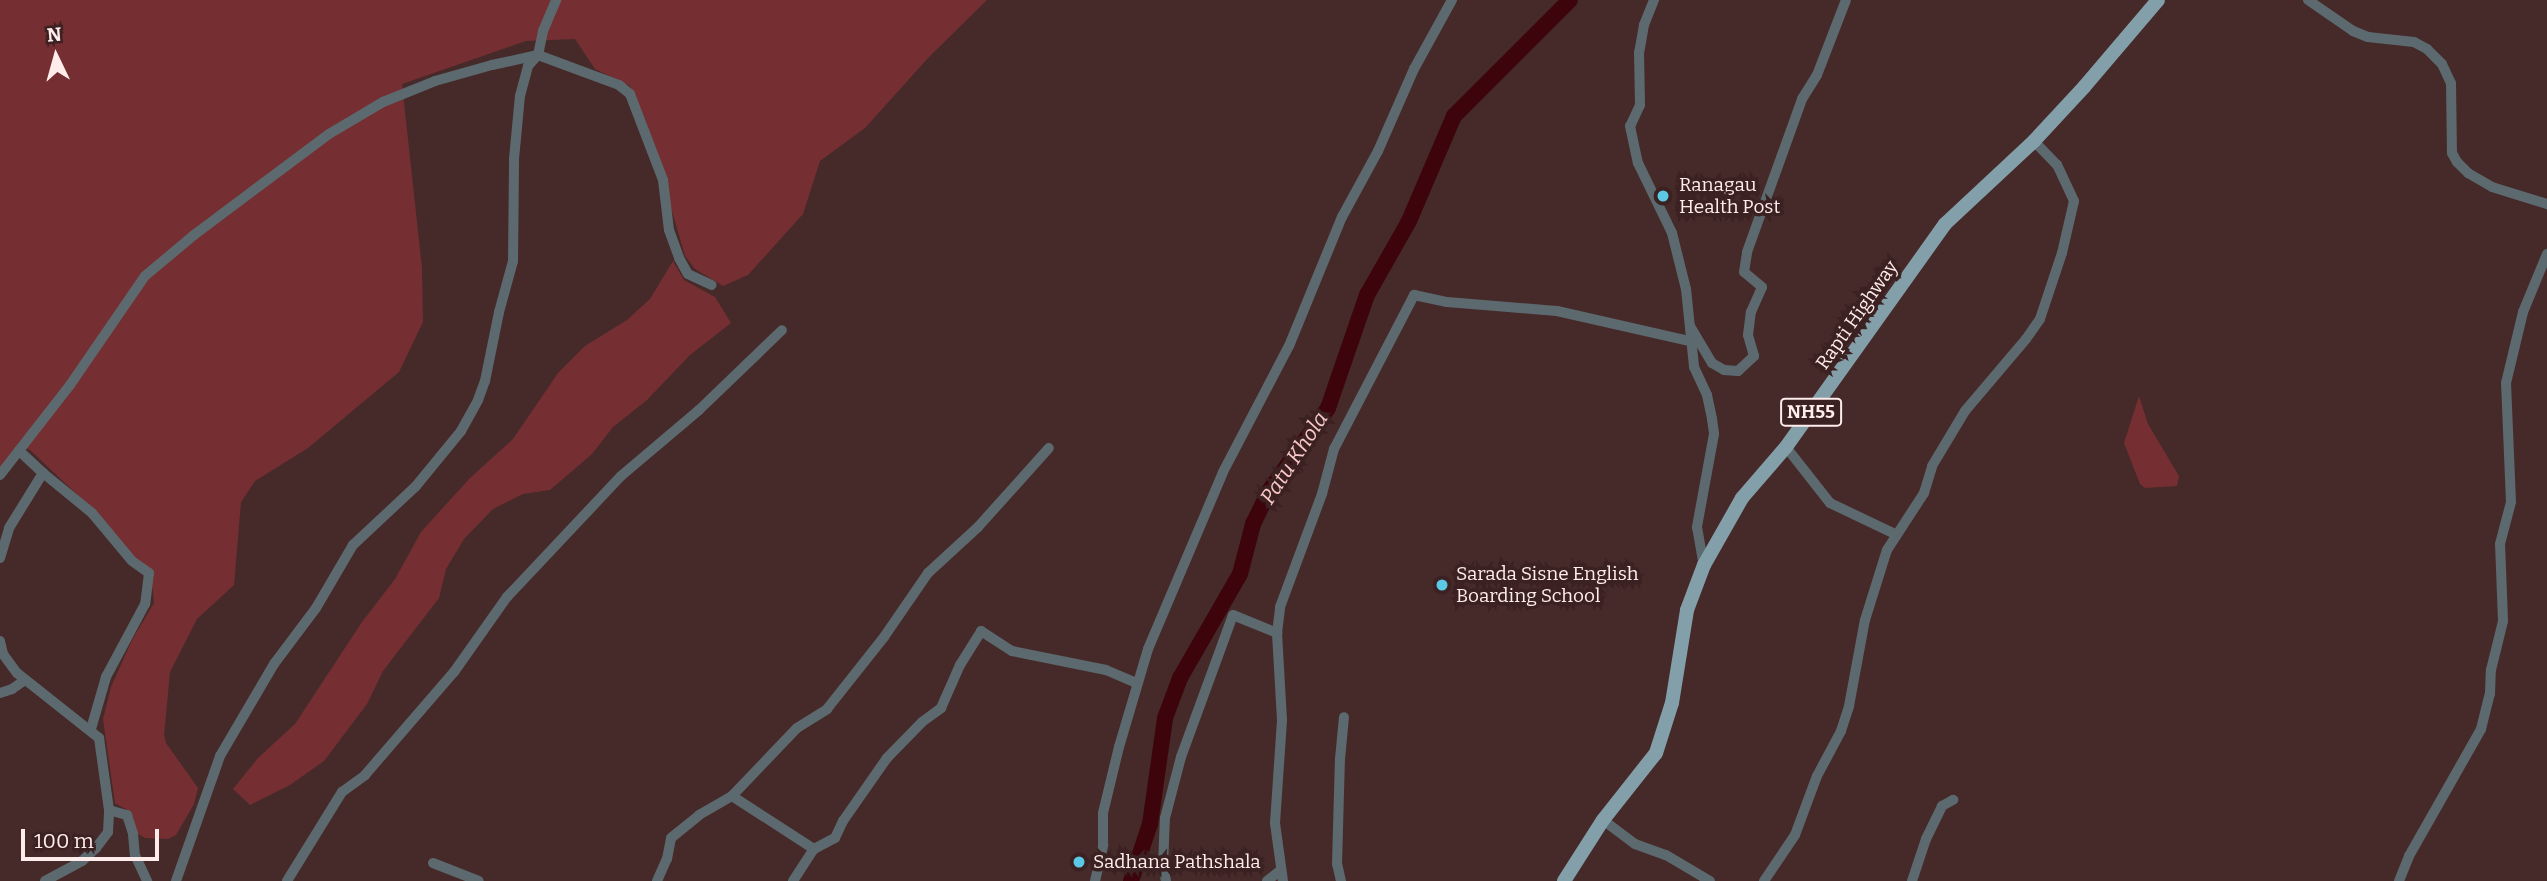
<!DOCTYPE html>
<style>
body{margin:0}
#map{position:relative;width:2547px;height:881px;overflow:hidden;background:#462a2a;font-family:Bitter,serif}
div>[style]{position:absolute}
[style*='--x']{left:calc(var(--x)*1px);top:calc(var(--y)*1px);width:calc(var(--w)*1px);rotate:calc(var(--a)*1deg)}
.green>*{inset:0;background:#752e31}
.river>*{height:16px;margin:-8px;padding:0 8px;transform-origin:8px;border-radius:8px;background:#3d040c}
.minor>*{height:10px;margin:-5px;padding:0 5px;transform-origin:5px;border-radius:5px;background:#5c6a6f}
.major>*{height:14px;margin:-7px;padding:0 7px;transform-origin:7px;border-radius:7px;background:#83a0aa}
.dots>*{width:19px;height:19px;translate:-50% -50%;box-sizing:border-box;border:4px solid #3b2121;border-radius:50%}
span{translate:-50% -50%;white-space:nowrap;text-align:center;line-height:1.15;-webkit-text-stroke:7px #3b2121;paint-order:stroke}
.shield-label span{padding:2px 5px;background:#3b2121;border:2px solid;border-radius:5px;-webkit-text-stroke-width:0}
.shield-label{font-size:18px;color:#ffeceb;font-weight:700}
.poi-label{font-size:19px;color:#ffeceb}
.left{translate:0 -50%;text-align:left}
.street-label{font-size:19px;color:#ffeceb}
.water-label{font-size:21px;color:#facac8;font-style:italic}
.north{position:absolute;left:21px;top:21px;width:70px;height:70px;-webkit-text-stroke:5px #3b2121;paint-order:stroke;rotate:355deg;font-size:19px;font-weight:700;line-height:28px;text-align:center;color:#ffeceb}
.north::after{content:'';display:block;margin:auto;width:24px;height:32px;background:#ffeceb;clip-path:polygon(50% 0,100% 100%,50% 72%,0 100%)}
.scale{position:absolute;left:21px;top:829px;width:138px;height:32px;box-sizing:border-box;border:4px solid #ffeceb;border-top:0;padding-left:9px;font-size:21px;line-height:24px;white-space:nowrap;color:#ffeceb;-webkit-text-stroke:5px #3b2121;paint-order:stroke}
</style>
<div id="map">
<div class="green">
<div style="clip-path:polygon(0 0,987px 0,928px 58px,865px 128px,820px 161px,803px 214px,748px 275px,723px 286px,695px 269px,685px 256px,646px 121px,630px 86px,595px 69px,575px 39px,526px 41px,402px 84px,422px 268px,423px 322px,399px 372px,308px 448px,255px 481px,241px 502px,234px 585px,197px 619px,170px 672px,164px 735px,166px 743px,198px 788px,194px 804px,176px 835px,168px 839px,145px 838px,138px 834px,129px 811px,115px 803px,103px 719px,111px 687px,132px 640px,154px 603px,151px 572px,124px 549px,104px 520px,30px 450px,23px 447px,0 470px)"></div>
<div style="clip-path:polygon(673px 261px,684px 280px,715px 297px,731px 323px,690px 355px,647px 400px,613px 427px,592px 454px,550px 490px,523px 494px,493px 509px,464px 539px,446px 569px,439px 598px,383px 671px,367px 704px,324px 761px,290px 785px,250px 805px,233px 789px,258px 758px,295px 724px,362px 622px,395px 579px,421px 532px,469px 479px,513px 439px,558px 373px,585px 346px,627px 320px,650px 299px)"></div>
<div style="clip-path:polygon(2139px 396px,2148px 424px,2179px 476px,2177px 486px,2145px 488px,2140px 484px,2124px 443px)"></div>
</div>
<div class="river">
<div style="--x:1131;--y:881;--w:60;--a:-71.6"></div>
<div style="--x:1150;--y:824;--w:107;--a:-81.9"></div>
<div style="--x:1165;--y:718;--w:43;--a:-69.4"></div>
<div style="--x:1180;--y:678;--w:120;--a:-60"></div>
<div style="--x:1240;--y:574;--w:52;--a:-75.4"></div>
<div style="--x:1253;--y:524;--w:37;--a:-64"></div>
<div style="--x:1269;--y:491;--w:102;--a:-54.6"></div>
<div style="--x:1328;--y:408;--w:120;--a:-71"></div>
<div style="--x:1367;--y:295;--w:85;--a:-60.4"></div>
<div style="--x:1409;--y:221;--w:114;--a:-66.8"></div>
<div style="--x:1454;--y:116;--w:164;--a:-45"></div>
</div>
<div class="minor">
<div style="--x:1654;--y:0;--w:27;--a:112"></div>
<div style="--x:1644;--y:25;--w:27;--a:100"></div>
<div style="--x:1639;--y:52;--w:53;--a:88.9"></div>
<div style="--x:1640;--y:105;--w:23;--a:115"></div>
<div style="--x:1630;--y:126;--w:38;--a:78"></div>
<div style="--x:1638;--y:163;--w:78;--a:64.1"></div>
<div style="--x:1672;--y:233;--w:58;--a:76"></div>
<div style="--x:1686;--y:289;--w:78;--a:84.1"></div>
<div style="--x:1694;--y:367;--w:31;--a:65"></div>
<div style="--x:1707;--y:395;--w:25;--a:78"></div>
<div style="--x:1712;--y:419;--w:15;--a:82"></div>
<div style="--x:1714;--y:434;--w:95;--a:100.4"></div>
<div style="--x:1697;--y:527;--w:39;--a:80"></div>
<div style="--x:2308;--y:0;--w:55;--a:34.6"></div>
<div style="--x:2353;--y:31;--w:16;--a:22"></div>
<div style="--x:2368;--y:37;--w:46;--a:6.2"></div>
<div style="--x:2414;--y:42;--w:15;--a:28"></div>
<div style="--x:2427;--y:49;--w:21;--a:45"></div>
<div style="--x:2442;--y:64;--w:21;--a:65"></div>
<div style="--x:2451;--y:83;--w:70;--a:89.2"></div>
<div style="--x:2452;--y:153;--w:10;--a:61"></div>
<div style="--x:2457;--y:162;--w:16;--a:45"></div>
<div style="--x:2468;--y:173;--w:28;--a:30"></div>
<div style="--x:2492;--y:187;--w:58;--a:17.2"></div>
<div style="--x:1690;--y:326;--w:43;--a:59.3"></div>
<div style="--x:1712;--y:363;--w:14;--a:30"></div>
<div style="--x:1724;--y:370;--w:14;--a:4"></div>
<div style="--x:1738;--y:371;--w:22;--a:-43"></div>
<div style="--x:1754;--y:356;--w:22;--a:-106"></div>
<div style="--x:1748;--y:335;--w:23;--a:-83"></div>
<div style="--x:1751;--y:312;--w:27;--a:-66"></div>
<div style="--x:1762;--y:287;--w:23;--a:-140"></div>
<div style="--x:1744;--y:272;--w:20;--a:-81"></div>
<div style="--x:1747;--y:252;--w:163;--a:-70.2"></div>
<div style="--x:1802;--y:99;--w:28;--a:-58"></div>
<div style="--x:1817;--y:75;--w:80;--a:-68.9"></div>
<div style="--x:1786;--y:447;--w:71;--a:51.8"></div>
<div style="--x:1830;--y:503;--w:72;--a:25.5"></div>
<div style="--x:43;--y:473;--w:63;--a:39.2"></div>
<div style="--x:92;--y:513;--w:62;--a:50.2"></div>
<div style="--x:132;--y:561;--w:21;--a:35"></div>
<div style="--x:149;--y:573;--w:31;--a:97"></div>
<div style="--x:145;--y:604;--w:83;--a:118.1"></div>
<div style="--x:106;--y:677;--w:54;--a:106.1"></div>
<div style="--x:0;--y:475;--w:114;--a:-52.1"></div>
<div style="--x:70;--y:385;--w:132;--a:-55.5"></div>
<div style="--x:145;--y:276;--w:64;--a:-39.9"></div>
<div style="--x:194;--y:235;--w:169;--a:-36.8"></div>
<div style="--x:329;--y:134;--w:63;--a:-30.7"></div>
<div style="--x:383;--y:102;--w:56;--a:-22"></div>
<div style="--x:435;--y:81;--w:59;--a:-15.7"></div>
<div style="--x:492;--y:65;--w:47;--a:-12.3"></div>
<div style="--x:538;--y:55;--w:86;--a:20.3"></div>
<div style="--x:619;--y:85;--w:14;--a:39"></div>
<div style="--x:630;--y:94;--w:92;--a:69"></div>
<div style="--x:663;--y:180;--w:50;--a:83.2"></div>
<div style="--x:669;--y:230;--w:30;--a:70"></div>
<div style="--x:679;--y:258;--w:18;--a:61"></div>
<div style="--x:688;--y:274;--w:26;--a:25"></div>
<div style="--x:0;--y:558;--w:31;--a:-73"></div>
<div style="--x:9;--y:528;--w:65;--a:-58.3"></div>
<div style="--x:43;--y:473;--w:33;--a:-137"></div>
<div style="--x:0;--y:641;--w:13;--a:77"></div>
<div style="--x:3;--y:654;--w:24;--a:54"></div>
<div style="--x:17;--y:673;--w:105;--a:38.4"></div>
<div style="--x:99;--y:738;--w:73;--a:82.1"></div>
<div style="--x:109;--y:810;--w:19;--a:16"></div>
<div style="--x:127;--y:815;--w:20;--a:72"></div>
<div style="--x:133;--y:834;--w:21;--a:85"></div>
<div style="--x:135;--y:855;--w:29;--a:65"></div>
<div style="--x:0;--y:693;--w:13;--a:-18"></div>
<div style="--x:12;--y:689;--w:16;--a:-35"></div>
<div style="--x:732;--y:796;--w:98;--a:32.9"></div>
<div style="--x:1603;--y:820;--w:40;--a:37"></div>
<div style="--x:1635;--y:844;--w:33;--a:20"></div>
<div style="--x:1666;--y:855;--w:51;--a:30.6"></div>
<div style="--x:433;--y:863;--w:49;--a:21.4"></div>
<div style="--x:45;--y:881;--w:42;--a:-28.4"></div>
<div style="--x:82;--y:861;--w:19;--a:-43"></div>
<div style="--x:96;--y:848;--w:20;--a:-53"></div>
<div style="--x:108;--y:832;--w:22;--a:-87"></div>
<div style="--x:176;--y:881;--w:133;--a:-70.6"></div>
<div style="--x:220;--y:756;--w:107;--a:-59.6"></div>
<div style="--x:274;--y:664;--w:70;--a:-53.1"></div>
<div style="--x:316;--y:608;--w:73;--a:-59.6"></div>
<div style="--x:353;--y:545;--w:86;--a:-43.1"></div>
<div style="--x:416;--y:486;--w:71;--a:-50.7"></div>
<div style="--x:461;--y:431;--w:35;--a:-61"></div>
<div style="--x:478;--y:400;--w:20;--a:-70"></div>
<div style="--x:485;--y:381;--w:70;--a:-78.5"></div>
<div style="--x:499;--y:312;--w:53;--a:-74.6"></div>
<div style="--x:513;--y:261;--w:102;--a:-89.4"></div>
<div style="--x:514;--y:159;--w:63;--a:-84.6"></div>
<div style="--x:520;--y:96;--w:31;--a:-75"></div>
<div style="--x:528;--y:66;--w:15;--a:-48"></div>
<div style="--x:538;--y:55;--w:25;--a:-78"></div>
<div style="--x:543;--y:31;--w:34;--a:-67"></div>
<div style="--x:287;--y:881;--w:105;--a:-58.3"></div>
<div style="--x:342;--y:792;--w:29;--a:-36"></div>
<div style="--x:365;--y:775;--w:136;--a:-49.2"></div>
<div style="--x:454;--y:672;--w:92;--a:-54.8"></div>
<div style="--x:507;--y:597;--w:166;--a:-46.7"></div>
<div style="--x:621;--y:476;--w:102;--a:-40.2"></div>
<div style="--x:699;--y:410;--w:115;--a:-43.9"></div>
<div style="--x:657;--y:881;--w:24;--a:-66"></div>
<div style="--x:667;--y:859;--w:21;--a:-79"></div>
<div style="--x:671;--y:838;--w:36;--a:-39"></div>
<div style="--x:699;--y:815;--w:38;--a:-30"></div>
<div style="--x:732;--y:796;--w:94;--a:-46.3"></div>
<div style="--x:797;--y:728;--w:36;--a:-32"></div>
<div style="--x:827;--y:709;--w:92;--a:-51.6"></div>
<div style="--x:884;--y:637;--w:78;--a:-55.5"></div>
<div style="--x:928;--y:573;--w:68;--a:-42.6"></div>
<div style="--x:978;--y:527;--w:106;--a:-48.1"></div>
<div style="--x:793;--y:881;--w:38;--a:-57"></div>
<div style="--x:814;--y:849;--w:24;--a:-28"></div>
<div style="--x:835;--y:838;--w:19;--a:-65"></div>
<div style="--x:843;--y:821;--w:77;--a:-55.1"></div>
<div style="--x:887;--y:758;--w:50;--a:-45.8"></div>
<div style="--x:922;--y:722;--w:24;--a:-36"></div>
<div style="--x:941;--y:708;--w:47;--a:-66.2"></div>
<div style="--x:960;--y:665;--w:40;--a:-58"></div>
<div style="--x:981;--y:631;--w:37;--a:33"></div>
<div style="--x:1012;--y:651;--w:96;--a:11.4"></div>
<div style="--x:1106;--y:670;--w:34;--a:23"></div>
<div style="--x:1095;--y:881;--w:37;--a:-77"></div>
<div style="--x:1103;--y:845;--w:32;--a:-90"></div>
<div style="--x:1103;--y:813;--w:68;--a:-76.4"></div>
<div style="--x:1119;--y:747;--w:102;--a:-73.5"></div>
<div style="--x:1148;--y:649;--w:192;--a:-67"></div>
<div style="--x:1223;--y:472;--w:142;--a:-62.4"></div>
<div style="--x:1289;--y:346;--w:139;--a:-67.7"></div>
<div style="--x:1342;--y:217;--w:75;--a:-61.4"></div>
<div style="--x:1378;--y:151;--w:90;--a:-66.3"></div>
<div style="--x:1414;--y:69;--w:79;--a:-61.2"></div>
<div style="--x:1166;--y:881;--w:16;--a:-101"></div>
<div style="--x:1163;--y:865;--w:47;--a:-87.6"></div>
<div style="--x:1165;--y:818;--w:63;--a:-75.3"></div>
<div style="--x:1181;--y:757;--w:151;--a:-69.9"></div>
<div style="--x:1233;--y:615;--w:48;--a:22.2"></div>
<div style="--x:1267;--y:881;--w:18;--a:-38"></div>
<div style="--x:1283;--y:881;--w:59;--a:-97.9"></div>
<div style="--x:1275;--y:823;--w:103;--a:-86.1"></div>
<div style="--x:1282;--y:720;--w:87;--a:-93.3"></div>
<div style="--x:1277;--y:633;--w:26;--a:-83"></div>
<div style="--x:1280;--y:607;--w:121;--a:-69.6"></div>
<div style="--x:1322;--y:494;--w:47;--a:-75.1"></div>
<div style="--x:1334;--y:449;--w:174;--a:-62.5"></div>
<div style="--x:1414;--y:295;--w:34;--a:12"></div>
<div style="--x:1447;--y:302;--w:110;--a:4.7"></div>
<div style="--x:1557;--y:311;--w:135;--a:12.8"></div>
<div style="--x:1341;--y:881;--w:17;--a:-103"></div>
<div style="--x:1337;--y:864;--w:105;--a:-88.4"></div>
<div style="--x:1340;--y:759;--w:42;--a:-84.6"></div>
<div style="--x:1764;--y:881;--w:55;--a:-56"></div>
<div style="--x:1795;--y:835;--w:63;--a:-69.6"></div>
<div style="--x:1817;--y:776;--w:51;--a:-61.9"></div>
<div style="--x:1841;--y:731;--w:26;--a:-72"></div>
<div style="--x:1849;--y:706;--w:87;--a:-79.5"></div>
<div style="--x:1865;--y:620;--w:73;--a:-72.6"></div>
<div style="--x:1887;--y:550;--w:68;--a:-57"></div>
<div style="--x:1924;--y:493;--w:28;--a:-73"></div>
<div style="--x:1932;--y:466;--w:64;--a:-59"></div>
<div style="--x:1965;--y:411;--w:94;--a:-49.7"></div>
<div style="--x:2026;--y:339;--w:24;--a:-55"></div>
<div style="--x:2040;--y:319;--w:70;--a:-71.6"></div>
<div style="--x:2062;--y:253;--w:53;--a:-77"></div>
<div style="--x:2074;--y:201;--w:40;--a:-115"></div>
<div style="--x:2057;--y:165;--w:33;--a:-134"></div>
<div style="--x:1912;--y:881;--w:44;--a:-71.6"></div>
<div style="--x:1926;--y:839;--w:37;--a:-64"></div>
<div style="--x:1942;--y:806;--w:13;--a:-29"></div>
<div style="--x:2399;--y:881;--w:27;--a:-68"></div>
<div style="--x:2409;--y:856;--w:146;--a:-60.4"></div>
<div style="--x:2481;--y:729;--w:36;--a:-76"></div>
<div style="--x:2490;--y:694;--w:24;--a:-88"></div>
<div style="--x:2491;--y:670;--w:50;--a:-76.2"></div>
<div style="--x:2503;--y:621;--w:77;--a:-92.2"></div>
<div style="--x:2500;--y:544;--w:43;--a:-75.3"></div>
<div style="--x:2511;--y:502;--w:119;--a:-92.4"></div>
<div style="--x:2506;--y:383;--w:73;--a:-76.5"></div>
<div style="--x:2523;--y:312;--w:63;--a:-67.5"></div>
</div>
<div class="major">
<div style="--x:1564;--y:881;--w:72;--a:-57.4"></div>
<div style="--x:1603;--y:820;--w:85;--a:-51.7"></div>
<div style="--x:1656;--y:753;--w:52;--a:-72.3"></div>
<div style="--x:1672;--y:703;--w:94;--a:-80.8"></div>
<div style="--x:1687;--y:610;--w:48;--a:-69.3"></div>
<div style="--x:1704;--y:565;--w:77;--a:-60.4"></div>
<div style="--x:1742;--y:498;--w:67;--a:-49.2"></div>
<div style="--x:1786;--y:447;--w:274;--a:-54.5"></div>
<div style="--x:1945;--y:224;--w:122;--a:-43"></div>
<div style="--x:2034;--y:141;--w:74;--a:-47.2"></div>
<div style="--x:2084;--y:87;--w:114;--a:-49.6"></div>
</div>
<div class="dots">
<div style="left:1663px;top:196px;background:#5bc8e6"></div>
<div style="left:1442px;top:585px;background:#5bc8e6"></div>
<div style="left:1079px;top:862px;background:#5bc8e6"></div>
</div>
<div class="shield-label">
<span style="left:1811px;top:412px">NH55</span>
</div>
<div class="poi-label">
<span class="left" style="left:1679px;top:196px">Ranagau<br>Health Post</span>
<span class="left" style="left:1456px;top:585px">Sarada Sisne English<br>Boarding School</span>
<span class="left" style="left:1093px;top:862px">Sadhana Pathshala</span>
</div>
<div class="street-label">
<span style="left:1857px;top:315px;rotate:-55deg">Rapti Highway</span>
</div>
<div class="water-label">
<span style="left:1294px;top:458px;rotate:-57deg">Patu Khola</span>
</div>
<div class="north">N</div>
<div class="scale">100 m</div>
</div>
